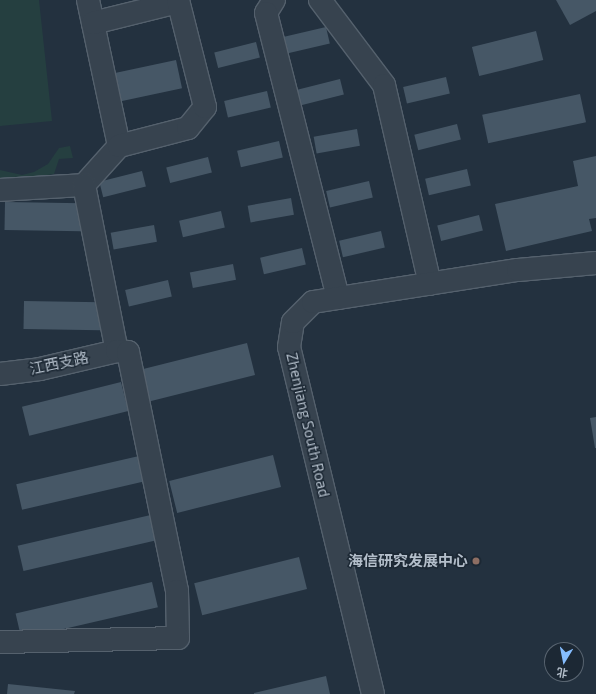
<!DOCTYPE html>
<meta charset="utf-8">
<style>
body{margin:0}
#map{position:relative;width:596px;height:694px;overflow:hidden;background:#23313f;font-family:"Exo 2","Noto Sans SC",sans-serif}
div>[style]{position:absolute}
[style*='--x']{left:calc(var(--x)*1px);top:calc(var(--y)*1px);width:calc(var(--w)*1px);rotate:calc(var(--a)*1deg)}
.green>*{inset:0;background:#253f40}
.building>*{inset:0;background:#465766;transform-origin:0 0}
.roads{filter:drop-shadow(1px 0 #55616d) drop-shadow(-1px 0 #55616d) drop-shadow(0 1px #55616d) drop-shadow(0 -1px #55616d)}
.minor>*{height:22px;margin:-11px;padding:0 11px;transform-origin:11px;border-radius:11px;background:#37434f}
.dots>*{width:11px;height:11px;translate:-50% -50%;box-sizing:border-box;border:2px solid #1c2834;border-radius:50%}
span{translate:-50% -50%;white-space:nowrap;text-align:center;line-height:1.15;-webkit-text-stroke:3px #1c2834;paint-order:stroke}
.street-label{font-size:15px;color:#b3beca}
.poi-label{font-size:15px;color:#b3beca;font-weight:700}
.right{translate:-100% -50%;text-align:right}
.north{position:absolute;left:544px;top:642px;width:40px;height:40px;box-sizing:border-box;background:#1c2834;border:1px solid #586470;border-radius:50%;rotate:190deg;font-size:11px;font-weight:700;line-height:16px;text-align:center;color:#b3beca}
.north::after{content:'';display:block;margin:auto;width:14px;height:18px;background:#85bdfe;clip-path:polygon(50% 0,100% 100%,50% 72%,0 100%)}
</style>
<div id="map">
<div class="green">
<div style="clip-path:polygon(0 0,39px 0,52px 121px,0 126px)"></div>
<div style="clip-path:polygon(70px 146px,73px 158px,59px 159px,54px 174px,0 182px,0 170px,22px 175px,34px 172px,48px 164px,59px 148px)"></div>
</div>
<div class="building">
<div style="clip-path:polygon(556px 0,596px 0,596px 11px,570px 25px)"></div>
<div style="left:326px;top:27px;width:17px;height:44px;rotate:77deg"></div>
<div style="left:536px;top:31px;width:30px;height:66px;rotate:76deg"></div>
<div style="left:256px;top:42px;width:16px;height:43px;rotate:76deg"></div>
<div style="left:176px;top:60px;width:29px;height:66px;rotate:78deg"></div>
<div style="left:446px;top:77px;width:17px;height:44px;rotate:77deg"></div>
<div style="left:340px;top:79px;width:16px;height:44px;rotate:76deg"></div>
<div style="left:267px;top:91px;width:17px;height:44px;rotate:77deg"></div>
<div style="left:580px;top:94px;width:29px;height:100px;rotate:78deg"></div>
<div style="left:457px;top:124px;width:16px;height:44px;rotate:76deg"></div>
<div style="left:357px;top:129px;width:17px;height:44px;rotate:80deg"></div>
<div style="left:279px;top:141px;width:17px;height:43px;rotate:77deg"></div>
<div style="clip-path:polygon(596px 156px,596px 218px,589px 219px,592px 231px,506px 251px,495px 204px,578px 186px,573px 161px)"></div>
<div style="left:208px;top:157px;width:16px;height:43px;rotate:76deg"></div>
<div style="left:467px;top:169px;width:17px;height:43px;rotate:77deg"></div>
<div style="left:142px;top:171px;width:16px;height:44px;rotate:76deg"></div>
<div style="left:369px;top:181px;width:17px;height:44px;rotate:77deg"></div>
<div style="left:291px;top:198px;width:17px;height:44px;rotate:80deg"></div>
<div style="left:5px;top:202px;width:77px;height:28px;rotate:1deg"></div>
<div style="left:221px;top:211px;width:17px;height:43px;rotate:77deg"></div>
<div style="left:479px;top:215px;width:16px;height:43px;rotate:76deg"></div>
<div style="left:154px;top:225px;width:17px;height:44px;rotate:80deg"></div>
<div style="left:381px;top:231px;width:17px;height:43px;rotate:77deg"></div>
<div style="left:302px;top:248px;width:17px;height:43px;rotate:77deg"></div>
<div style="left:233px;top:264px;width:16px;height:44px;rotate:79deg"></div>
<div style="left:168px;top:280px;width:17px;height:44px;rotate:77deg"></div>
<div style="left:24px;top:301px;width:77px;height:28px;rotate:1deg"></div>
<div style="left:247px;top:343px;width:33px;height:108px;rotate:76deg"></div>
<div style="left:121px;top:382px;width:30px;height:102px;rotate:76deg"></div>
<div style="clip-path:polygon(596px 417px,596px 448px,595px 448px,590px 418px)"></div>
<div style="left:273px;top:455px;width:33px;height:107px;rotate:76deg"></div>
<div style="left:139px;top:456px;width:26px;height:126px;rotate:77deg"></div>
<div style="left:155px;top:514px;width:26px;height:141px;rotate:77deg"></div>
<div style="left:299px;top:557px;width:33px;height:108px;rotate:76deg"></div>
<div style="left:152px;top:582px;width:26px;height:140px;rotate:77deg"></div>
<div style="clip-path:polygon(326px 676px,330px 694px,254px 694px,254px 693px)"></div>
<div style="clip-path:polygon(8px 684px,75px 691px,74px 694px,7px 694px)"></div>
</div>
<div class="roads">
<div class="minor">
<div style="--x:88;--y:0;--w:149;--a:78"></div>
<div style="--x:274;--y:0;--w:15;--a:122"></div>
<div style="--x:266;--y:13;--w:294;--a:75.8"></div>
<div style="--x:320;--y:0;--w:106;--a:53"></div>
<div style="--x:384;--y:85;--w:204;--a:77"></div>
<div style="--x:93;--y:23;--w:88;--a:-13.9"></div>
<div style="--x:84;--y:185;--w:52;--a:-48.1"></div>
<div style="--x:119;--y:146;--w:71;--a:-14.6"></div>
<div style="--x:188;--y:128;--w:27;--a:-51"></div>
<div style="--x:205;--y:107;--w:110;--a:-104.2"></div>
<div style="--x:0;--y:190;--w:84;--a:-3.4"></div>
<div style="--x:84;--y:185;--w:169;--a:78.8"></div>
<div style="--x:0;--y:374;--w:40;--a:-7.1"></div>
<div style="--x:40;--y:369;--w:79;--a:-13.2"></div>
<div style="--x:117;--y:351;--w:11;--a:5"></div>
<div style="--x:128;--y:352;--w:244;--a:78.4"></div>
<div style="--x:177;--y:591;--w:47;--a:88.8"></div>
<div style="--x:178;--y:638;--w:178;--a:178.7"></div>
<div style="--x:373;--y:694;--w:357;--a:-103.6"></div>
<div style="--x:289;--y:347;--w:25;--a:-81"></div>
<div style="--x:293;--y:322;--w:28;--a:-45"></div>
<div style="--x:313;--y:302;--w:207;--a:-8.9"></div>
<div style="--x:518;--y:270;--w:78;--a:-5.1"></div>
</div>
</div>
<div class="dots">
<div style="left:476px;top:561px;background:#8d6e63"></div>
</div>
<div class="street-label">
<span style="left:59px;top:363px;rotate:-12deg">江西支路</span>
<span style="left:308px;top:425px;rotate:77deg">Zhenjiang South Road</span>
</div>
<div class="poi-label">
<span class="right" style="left:468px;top:561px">海信研究发展中心</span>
</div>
<div class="north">北</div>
</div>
